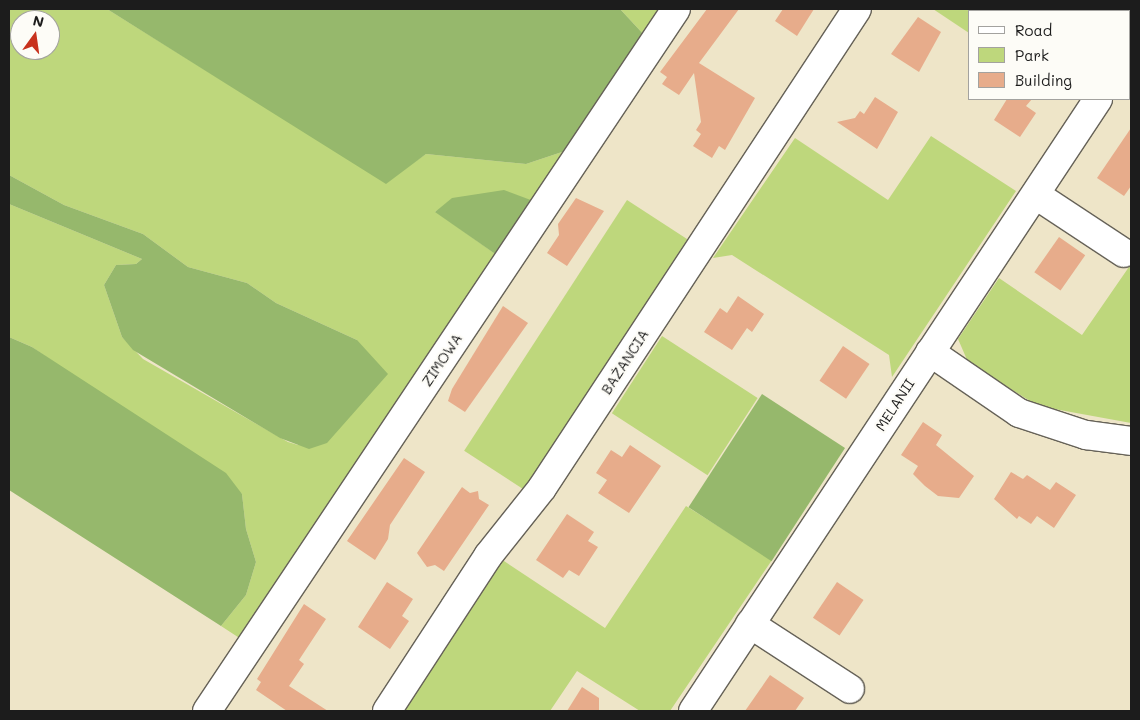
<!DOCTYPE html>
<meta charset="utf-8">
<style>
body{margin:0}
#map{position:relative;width:1140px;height:720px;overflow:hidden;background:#eee5c8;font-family:Mali,sans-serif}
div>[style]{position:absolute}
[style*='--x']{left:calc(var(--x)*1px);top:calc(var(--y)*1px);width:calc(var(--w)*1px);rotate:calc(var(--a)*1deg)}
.green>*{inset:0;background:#bed77c;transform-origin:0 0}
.forest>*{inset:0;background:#96b86c;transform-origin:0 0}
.building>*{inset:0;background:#e7ac8b;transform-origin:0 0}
.roads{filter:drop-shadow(1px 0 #666258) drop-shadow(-1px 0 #666258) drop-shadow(0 1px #666258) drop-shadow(0 -1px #666258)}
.minor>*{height:28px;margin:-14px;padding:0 14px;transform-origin:14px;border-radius:14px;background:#fff}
span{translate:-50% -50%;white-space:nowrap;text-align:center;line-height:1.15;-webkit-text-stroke:4.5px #fdfcf7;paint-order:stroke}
.street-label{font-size:14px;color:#1c1c1c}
.frame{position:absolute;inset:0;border:10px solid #1c1c1c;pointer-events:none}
.legend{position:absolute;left:968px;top:10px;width:162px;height:90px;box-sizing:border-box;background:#fdfcf7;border:1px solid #a3a29f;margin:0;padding:6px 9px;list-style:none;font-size:15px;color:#1c1c1c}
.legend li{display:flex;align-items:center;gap:10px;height:25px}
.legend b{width:25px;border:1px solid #a3a29f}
.north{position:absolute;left:10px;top:10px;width:50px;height:50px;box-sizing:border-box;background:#fdfcf7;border:1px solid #a3a29f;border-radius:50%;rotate:14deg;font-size:14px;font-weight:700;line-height:20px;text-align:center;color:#1c1c1c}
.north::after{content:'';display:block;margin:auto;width:18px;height:22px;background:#c8321e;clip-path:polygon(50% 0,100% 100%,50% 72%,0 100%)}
</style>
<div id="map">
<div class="green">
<div style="clip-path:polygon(evenodd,9px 9px,107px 9px,297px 127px,407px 167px,426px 154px,526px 164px,571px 149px,536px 202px,435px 211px,501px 258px,244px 641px,221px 626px,246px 595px,256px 562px,246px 529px,242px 494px,32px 347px,9px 337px,9px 204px,142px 259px,136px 264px,116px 265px,104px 285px,122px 337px,143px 359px,288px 442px,298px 445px,357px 340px,276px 303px,247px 283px,188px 267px,143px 234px,64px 205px,9px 175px,9px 9px,20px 20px,50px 20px,50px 50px,20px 50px,20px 20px)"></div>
<div style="clip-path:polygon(620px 9px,666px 9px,646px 37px)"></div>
<div style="clip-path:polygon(933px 9px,1016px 9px,969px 11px,969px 33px)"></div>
<div style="clip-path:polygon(931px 136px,1016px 191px,892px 377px,889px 355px,732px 255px,713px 258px,795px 138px,888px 200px)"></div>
<div style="left:627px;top:200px;width:72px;height:299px;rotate:33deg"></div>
<div style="clip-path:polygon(1131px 264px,1131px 423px,1038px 406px,968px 362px,958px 339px,999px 278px,1082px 335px)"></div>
<div style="left:662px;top:336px;width:114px;height:92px;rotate:33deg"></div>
<div style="clip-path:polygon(686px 506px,772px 560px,670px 711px,640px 711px,577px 671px,550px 711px,400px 711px,498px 557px,605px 628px)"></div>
</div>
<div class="forest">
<div style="clip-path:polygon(107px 9px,620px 9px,646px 37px,571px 149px,526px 164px,426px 154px,386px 184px)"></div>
<div style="clip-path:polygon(9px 175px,64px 205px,143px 234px,188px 267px,247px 283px,276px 303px,357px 340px,388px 374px,327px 443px,309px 449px,280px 438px,133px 350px,122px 337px,104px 285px,116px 265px,136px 264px,142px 259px,9px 204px)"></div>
<div style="clip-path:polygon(504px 190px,536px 202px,501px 258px,435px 212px,452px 198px)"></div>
<div style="clip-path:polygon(9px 337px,32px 347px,226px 473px,242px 494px,246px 529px,256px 562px,246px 595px,221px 626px,9px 490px)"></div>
<div style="left:762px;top:394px;width:99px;height:135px;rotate:33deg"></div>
</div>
<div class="building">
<div style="clip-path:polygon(707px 9px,739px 9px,699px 63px,755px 98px,725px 150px,719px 146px,712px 158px,693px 146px,701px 134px,696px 130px,701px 122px,694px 73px,679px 95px,662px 84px,667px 77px,660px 72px)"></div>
<div style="clip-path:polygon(783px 9px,814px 9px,797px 36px,775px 21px)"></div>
<div style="clip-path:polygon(918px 17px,941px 32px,919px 72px,891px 54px)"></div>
<div style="clip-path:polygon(875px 97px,898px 112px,877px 149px,837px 122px,855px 118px,860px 111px,864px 114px)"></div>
<div style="clip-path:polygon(1007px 99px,1032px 99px,1026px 106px,1036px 113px,1020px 137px,994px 120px)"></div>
<div style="clip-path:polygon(1131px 128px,1131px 186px,1124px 196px,1097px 178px)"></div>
<div style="clip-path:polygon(576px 198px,604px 211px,567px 266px,547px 253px,559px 235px,558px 224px)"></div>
<div style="left:1059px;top:237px;width:32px;height:43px;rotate:35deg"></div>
<div style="clip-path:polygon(738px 296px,764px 314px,752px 332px,747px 328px,732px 350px,704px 332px,720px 308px,727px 313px)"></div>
<div style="clip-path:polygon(503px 306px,528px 323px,465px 412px,448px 401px,452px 389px)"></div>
<div style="left:843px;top:346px;width:32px;height:42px;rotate:34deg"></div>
<div style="clip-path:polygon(923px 422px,942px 435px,936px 445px,974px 476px,959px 498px,938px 496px,925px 486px,913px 474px,918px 466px,901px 455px)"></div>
<div style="clip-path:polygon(630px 445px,661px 466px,629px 513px,598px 493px,607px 480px,596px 473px,611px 450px,622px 457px)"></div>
<div style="clip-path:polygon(404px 458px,425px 472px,390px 525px,388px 539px,375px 560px,347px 541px)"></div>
<div style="clip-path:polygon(1011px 472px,1023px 479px,1027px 475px,1050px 490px,1056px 482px,1076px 495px,1054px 528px,1037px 516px,1031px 524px,1019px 516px,1017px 519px,994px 499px)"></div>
<div style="clip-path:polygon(462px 487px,470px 493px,478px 491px,479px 499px,489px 505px,444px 571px,435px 565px,427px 567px,417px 553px)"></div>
<div style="clip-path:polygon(567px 514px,594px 532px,588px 541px,598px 547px,579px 576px,569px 570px,563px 578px,536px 560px)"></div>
<div style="clip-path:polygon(387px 582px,413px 599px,402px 616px,409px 621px,390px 649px,358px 627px)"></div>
<div style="left:837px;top:582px;width:32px;height:43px;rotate:34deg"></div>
<div style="clip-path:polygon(304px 604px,326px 619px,299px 660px,304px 664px,289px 686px,328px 711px,287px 711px,256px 690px,261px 682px,257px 679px)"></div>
<div style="clip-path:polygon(770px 675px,804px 698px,795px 711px,745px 711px)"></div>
<div style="clip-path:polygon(582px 687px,599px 698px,599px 711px,567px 711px)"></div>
</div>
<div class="roads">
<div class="minor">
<div style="--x:1129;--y:52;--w:4;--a:-63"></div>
<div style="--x:1036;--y:195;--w:105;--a:33.4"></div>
<div style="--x:930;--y:352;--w:108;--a:34.4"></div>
<div style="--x:1019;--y:413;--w:71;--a:18.2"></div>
<div style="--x:1086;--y:435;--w:45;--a:7.6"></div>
<div style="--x:750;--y:624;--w:119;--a:33"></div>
<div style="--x:207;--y:711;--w:844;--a:-56.25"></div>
<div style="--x:387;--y:711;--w:185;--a:-56.9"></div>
<div style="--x:488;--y:556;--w:87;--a:-51.5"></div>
<div style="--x:542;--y:488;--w:573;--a:-56.67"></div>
<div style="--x:693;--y:711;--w:734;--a:-56.5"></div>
</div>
</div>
<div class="street-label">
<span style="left:442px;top:360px;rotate:-56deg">ZIMOWA</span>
<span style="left:625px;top:362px;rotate:-57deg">BAŻANCIA</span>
<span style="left:895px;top:405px;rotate:-57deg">MELANII</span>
</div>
<div class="frame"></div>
<ul class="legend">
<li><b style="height:6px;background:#fff"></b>Road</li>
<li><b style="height:14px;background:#bed77c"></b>Park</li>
<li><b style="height:14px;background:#e7ac8b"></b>Building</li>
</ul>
<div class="north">N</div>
</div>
